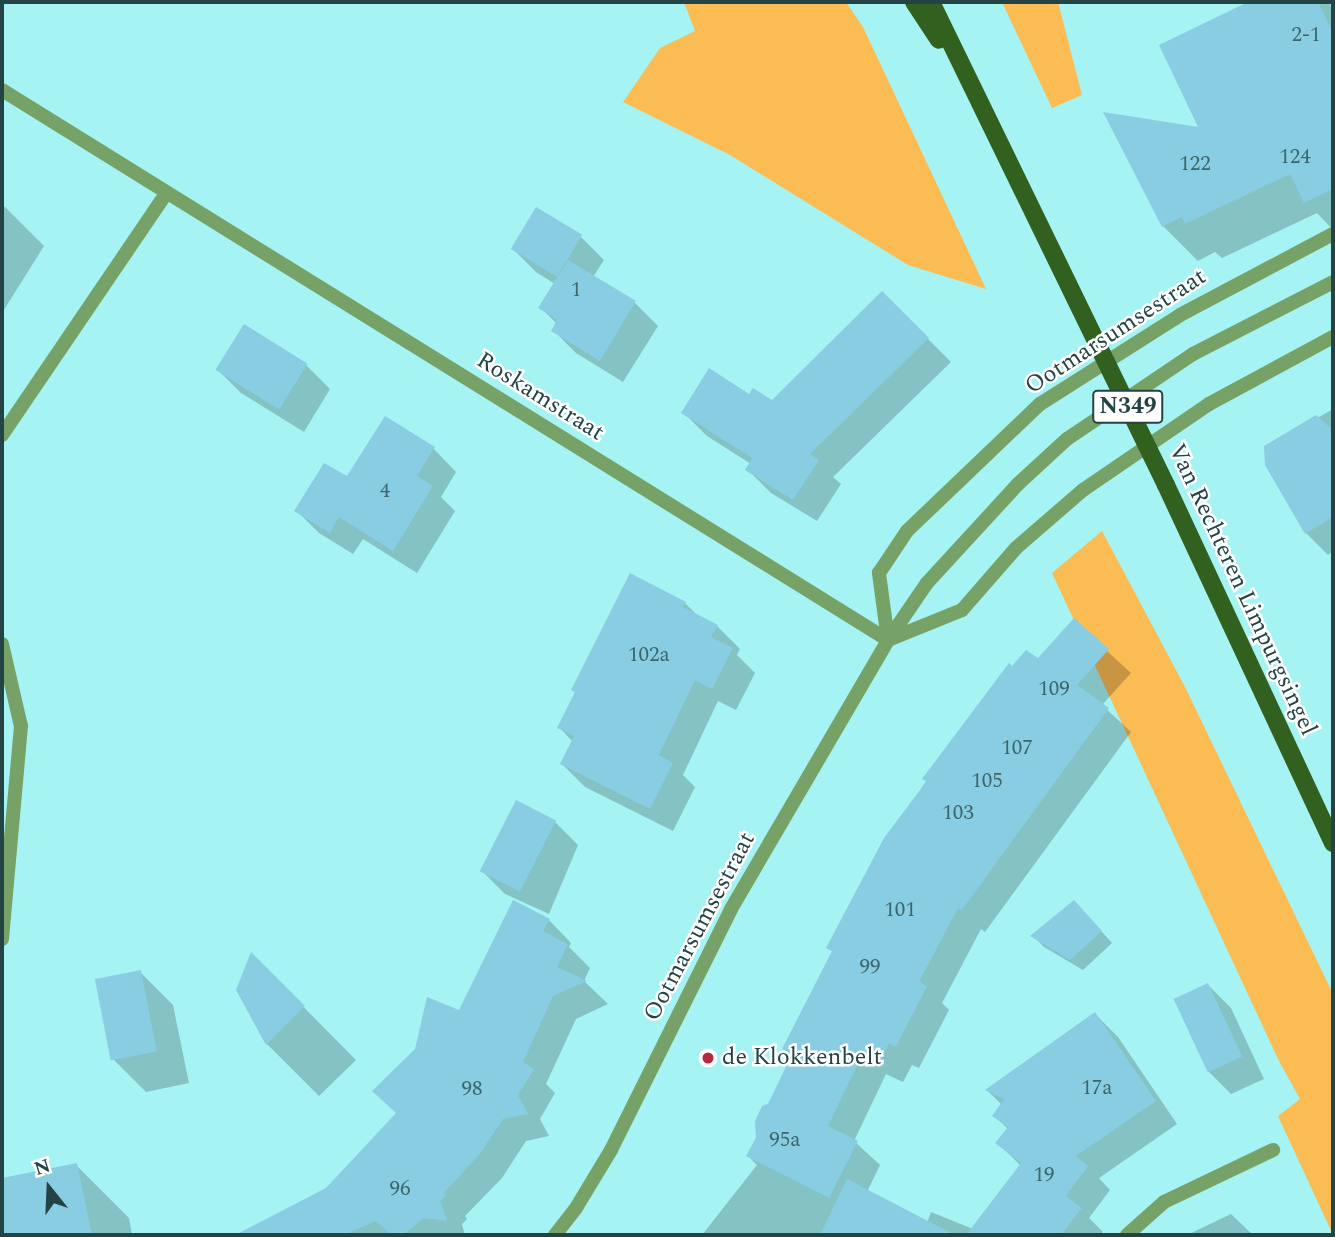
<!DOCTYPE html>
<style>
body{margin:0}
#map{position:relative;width:1335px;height:1237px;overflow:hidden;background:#a6f3f4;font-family:Spectral,serif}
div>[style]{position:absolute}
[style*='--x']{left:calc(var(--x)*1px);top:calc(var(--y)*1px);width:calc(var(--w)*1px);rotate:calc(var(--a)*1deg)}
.green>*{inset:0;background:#fabc53}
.shadow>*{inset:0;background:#0003}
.building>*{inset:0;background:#88cde1;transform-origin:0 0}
.minor>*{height:14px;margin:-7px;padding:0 7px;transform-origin:7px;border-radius:7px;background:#76a267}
.tertiary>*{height:14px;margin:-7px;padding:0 7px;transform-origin:7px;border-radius:7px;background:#76a267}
.primary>*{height:18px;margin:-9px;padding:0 9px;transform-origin:9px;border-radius:9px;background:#32611f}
.dots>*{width:19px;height:19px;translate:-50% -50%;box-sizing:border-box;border:4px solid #fff;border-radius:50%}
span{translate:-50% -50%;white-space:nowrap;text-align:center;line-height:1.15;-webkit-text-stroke:5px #fff;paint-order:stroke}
.number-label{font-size:21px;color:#3c666b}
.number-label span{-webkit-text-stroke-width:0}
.shield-label span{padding:2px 5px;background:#fff;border:2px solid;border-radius:5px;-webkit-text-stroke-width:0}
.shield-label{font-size:23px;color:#234344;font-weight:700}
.street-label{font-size:24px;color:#234344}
.poi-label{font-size:24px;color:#234344}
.left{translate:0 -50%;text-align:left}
.frame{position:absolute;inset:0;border:4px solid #234344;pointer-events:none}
.north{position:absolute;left:14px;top:1153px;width:70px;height:70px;-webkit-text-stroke:5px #fff;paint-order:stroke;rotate:342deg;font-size:19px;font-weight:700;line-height:28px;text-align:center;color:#234344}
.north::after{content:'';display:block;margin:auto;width:24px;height:32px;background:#234344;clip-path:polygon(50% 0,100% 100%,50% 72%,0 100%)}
</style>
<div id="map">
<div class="green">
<div style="clip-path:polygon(684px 2px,846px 2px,863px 27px,986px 289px,908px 265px,730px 155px,623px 102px,660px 48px,695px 31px)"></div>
<div style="clip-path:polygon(1002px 2px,1058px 2px,1082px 95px,1052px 108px)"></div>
<div style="clip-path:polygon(1102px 531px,1185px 687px,1333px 994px,1333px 1235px,1278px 1116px,1300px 1099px,1279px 1061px,1052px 573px)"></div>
</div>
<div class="shadow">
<div style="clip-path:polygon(1252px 2px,1329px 2px,1333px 12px,1333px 230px,1317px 213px,1222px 258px,1215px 252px,1198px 261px,1163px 226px,1201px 130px,1162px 46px)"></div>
<div style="clip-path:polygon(2px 204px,44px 246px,2px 313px)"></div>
<div style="clip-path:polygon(537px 209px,581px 237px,604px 260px,593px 277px,635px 303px,658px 326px,623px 382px,576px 353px,553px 330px,557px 324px,541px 308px,555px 284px,536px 272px,513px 249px)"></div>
<div style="clip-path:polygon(882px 293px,951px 362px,833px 477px,841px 484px,817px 521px,771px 493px,748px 470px,751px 464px,707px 436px,684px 413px,750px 397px,772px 402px)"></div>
<div style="clip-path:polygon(245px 326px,307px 366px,330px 389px,304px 432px,241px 393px,218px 370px)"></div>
<div style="clip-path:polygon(1333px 409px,1333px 551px,1328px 555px,1306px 533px,1266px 447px)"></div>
<div style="clip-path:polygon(433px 448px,456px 472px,441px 497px,455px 511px,417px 573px,363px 539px,353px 554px,319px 533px,296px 510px,348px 479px)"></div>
<div style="clip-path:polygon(685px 603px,699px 617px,717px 626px,740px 649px,737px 655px,755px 673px,736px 710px,718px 701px,683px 775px,695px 787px,673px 831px,585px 787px,562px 764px,573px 742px,559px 727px)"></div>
<div style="clip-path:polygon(1074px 621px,1131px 673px,1102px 705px,1131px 732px,985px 932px,981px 929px,942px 1003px,949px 1010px,919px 1068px,912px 1065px,903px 1082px,886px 1074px,854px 1141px,880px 1165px,867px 1192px,927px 1223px,931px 1212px,973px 1229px,1021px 1166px,998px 1143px,1008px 1129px,994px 1115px,1002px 1105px,987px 1090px,1095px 1014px,1118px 1037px,1177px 1124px,1099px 1178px,1110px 1190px,1089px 1218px,1103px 1232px,1100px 1235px,702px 1235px,757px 1165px,748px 1156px,792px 1057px,784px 1049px,833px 952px,829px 948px,1013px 668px,1038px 661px)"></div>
<div style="clip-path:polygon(555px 822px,578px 845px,549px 914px,505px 894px,482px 871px)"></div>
<div style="clip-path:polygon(1085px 913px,1112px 943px,1083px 970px,1044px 947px,1033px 936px)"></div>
<div style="clip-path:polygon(549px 920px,571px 943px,569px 947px,590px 968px,584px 981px,608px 1004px,576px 1019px,546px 1084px,555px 1093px,540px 1119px,549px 1136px,526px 1141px,502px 1178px,465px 1216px,467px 1219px,462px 1224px,465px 1235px,240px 1235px,327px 1189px,398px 1114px,460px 1012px)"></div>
<div style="clip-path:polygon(252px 955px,356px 1060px,319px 1096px,267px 1044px,238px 989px)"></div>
<div style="clip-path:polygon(140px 972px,173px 1005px,189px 1083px,146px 1092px,113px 1059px)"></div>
<div style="clip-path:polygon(1208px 985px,1231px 1008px,1264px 1079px,1231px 1094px,1208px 1071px)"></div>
<div style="clip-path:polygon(76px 1165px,129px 1218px,132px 1235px,2px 1235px,2px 1180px)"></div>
<div style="clip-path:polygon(1231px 1214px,1253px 1235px,1187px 1235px)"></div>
</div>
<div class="building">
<div style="clip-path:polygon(1248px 2px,1318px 2px,1333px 32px,1333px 189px,1304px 203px,1290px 174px,1185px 224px,1182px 217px,1162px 227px,1103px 112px,1198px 127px,1159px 45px)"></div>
<div style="left:536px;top:207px;width:54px;height:49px;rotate:31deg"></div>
<div style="clip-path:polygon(568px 260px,636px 301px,600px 361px,551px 331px,557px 320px,538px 308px)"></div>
<div style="clip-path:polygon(882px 291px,929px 338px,810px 454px,819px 460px,793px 500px,745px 470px,752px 458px,681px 413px,709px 368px,749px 394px,753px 388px,772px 400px)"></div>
<div style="left:244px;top:324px;width:75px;height:54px;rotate:32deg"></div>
<div style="clip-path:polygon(1316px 415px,1333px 430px,1333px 517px,1305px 534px,1265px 465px,1264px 446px)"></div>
<div style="clip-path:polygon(385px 416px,435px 447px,417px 476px,433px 486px,393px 551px,339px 517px,330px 533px,294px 511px,324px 463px,347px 476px)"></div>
<div style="clip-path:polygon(630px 573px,686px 602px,683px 607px,718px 625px,711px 637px,733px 648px,712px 689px,695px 680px,659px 755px,673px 763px,650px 809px,560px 764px,574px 736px,557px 728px,575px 692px,571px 690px)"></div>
<div style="clip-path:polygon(1074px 618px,1109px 649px,1077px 685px,1109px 708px,962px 910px,958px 908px,919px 982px,927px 986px,896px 1047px,889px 1043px,880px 1061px,863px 1053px,828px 1126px,858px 1141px,829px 1198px,746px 1156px,756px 1138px,755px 1121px,762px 1106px,768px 1104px,792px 1054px,782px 1049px,832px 951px,826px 948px,884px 838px,920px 790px,926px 781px,922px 779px,1009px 663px,1012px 666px,1026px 650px,1038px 658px)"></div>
<div style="left:516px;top:800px;width:45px;height:80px;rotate:27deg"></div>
<div style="clip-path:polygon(513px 900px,550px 919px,543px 931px,568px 944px,557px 967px,587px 981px,553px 996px,523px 1062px,534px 1069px,518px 1095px,528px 1114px,503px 1119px,479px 1155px,444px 1193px,446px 1195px,440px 1201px,447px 1221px,424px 1218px,403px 1235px,391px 1235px,376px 1221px,344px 1235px,235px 1235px,326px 1188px,396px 1113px,372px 1091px,415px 1049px,427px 997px,459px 1010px)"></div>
<div style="clip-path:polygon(1074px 900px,1102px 931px,1070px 960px,1030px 936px)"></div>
<div style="clip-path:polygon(251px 952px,305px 1006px,266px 1045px,236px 990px)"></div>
<div style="left:141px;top:970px;width:83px;height:47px;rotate:79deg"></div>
<div style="left:1208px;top:983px;width:81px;height:38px;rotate:65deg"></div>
<div style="clip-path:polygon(1095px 1012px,1156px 1101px,1076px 1156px,1088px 1166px,1066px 1196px,1082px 1208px,1061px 1235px,966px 1235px,1021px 1163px,995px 1143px,1008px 1127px,992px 1116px,1004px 1099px,985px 1090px)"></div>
<div style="clip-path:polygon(77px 1163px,92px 1235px,2px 1235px,2px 1178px)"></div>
<div style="clip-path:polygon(847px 1179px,955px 1235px,820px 1235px)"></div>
</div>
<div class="minor">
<div style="--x:2;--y:90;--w:1043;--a:31.83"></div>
<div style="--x:2;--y:435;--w:292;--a:-55.8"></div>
<div style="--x:888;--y:640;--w:68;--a:-97.7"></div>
<div style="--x:879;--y:573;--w:50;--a:-56.3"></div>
<div style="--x:907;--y:531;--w:184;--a:-43.7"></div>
<div style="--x:1040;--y:404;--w:166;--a:-32.4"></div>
<div style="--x:1180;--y:315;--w:173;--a:-27.9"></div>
<div style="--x:888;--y:640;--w:80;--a:-22.1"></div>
<div style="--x:962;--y:610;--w:82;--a:-48.9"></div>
<div style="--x:1016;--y:548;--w:89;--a:-40.9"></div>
<div style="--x:1083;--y:490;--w:153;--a:-34.3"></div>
<div style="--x:1209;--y:404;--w:141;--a:-28.4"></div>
<div style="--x:2;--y:644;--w:84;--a:77"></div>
<div style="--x:21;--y:726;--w:214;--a:95.1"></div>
<div style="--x:1127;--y:1235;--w:50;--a:-41.7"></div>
<div style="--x:1164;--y:1202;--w:121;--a:-25.5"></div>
</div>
<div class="tertiary">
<div style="--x:555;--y:1235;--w:34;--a:-52"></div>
<div style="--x:576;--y:1208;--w:68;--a:-58.9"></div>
<div style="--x:611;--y:1150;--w:269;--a:-63.5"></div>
<div style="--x:731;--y:909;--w:311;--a:-59.7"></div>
<div style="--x:888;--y:640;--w:69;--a:-55.6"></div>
<div style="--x:927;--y:583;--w:134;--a:-47.4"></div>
<div style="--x:1018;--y:484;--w:67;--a:-42.6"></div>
<div style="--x:1067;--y:439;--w:152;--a:-34"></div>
<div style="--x:1193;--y:354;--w:157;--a:-27.2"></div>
</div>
<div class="primary">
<div style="--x:914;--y:2;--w:45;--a:56.7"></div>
<div style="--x:931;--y:2;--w:537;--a:64.06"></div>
<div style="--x:1166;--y:485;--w:395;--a:65"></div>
</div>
<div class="dots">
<div style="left:708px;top:1058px;background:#b92840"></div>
</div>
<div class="number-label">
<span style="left:1306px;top:35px">2-1</span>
<span style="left:1295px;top:157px">124</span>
<span style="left:1195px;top:164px">122</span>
<span style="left:576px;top:290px">1</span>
<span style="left:385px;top:491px">4</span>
<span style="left:649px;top:655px">102a</span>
<span style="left:1054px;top:689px">109</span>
<span style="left:1017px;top:748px">107</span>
<span style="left:987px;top:781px">105</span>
<span style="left:958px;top:813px">103</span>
<span style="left:900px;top:910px">101</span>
<span style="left:870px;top:967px">99</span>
<span style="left:1097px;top:1088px">17a</span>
<span style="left:472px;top:1089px">98</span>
<span style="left:785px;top:1140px">95a</span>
<span style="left:1044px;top:1175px">19</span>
<span style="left:400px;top:1189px">96</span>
</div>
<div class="shield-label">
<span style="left:1128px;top:407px">N349</span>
</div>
<div class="street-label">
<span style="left:1116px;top:332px;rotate:-33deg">Ootmarsumsestraat</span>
<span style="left:540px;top:397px;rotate:32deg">Roskamstraat</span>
<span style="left:1242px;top:590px;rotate:65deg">Van Rechteren Limpurgsingel</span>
<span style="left:700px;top:927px;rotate:-62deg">Ootmarsumsestraat</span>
</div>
<div class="poi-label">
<span class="left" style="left:722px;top:1058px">de Klokkenbelt</span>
</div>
<div class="frame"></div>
<div class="north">N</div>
</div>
